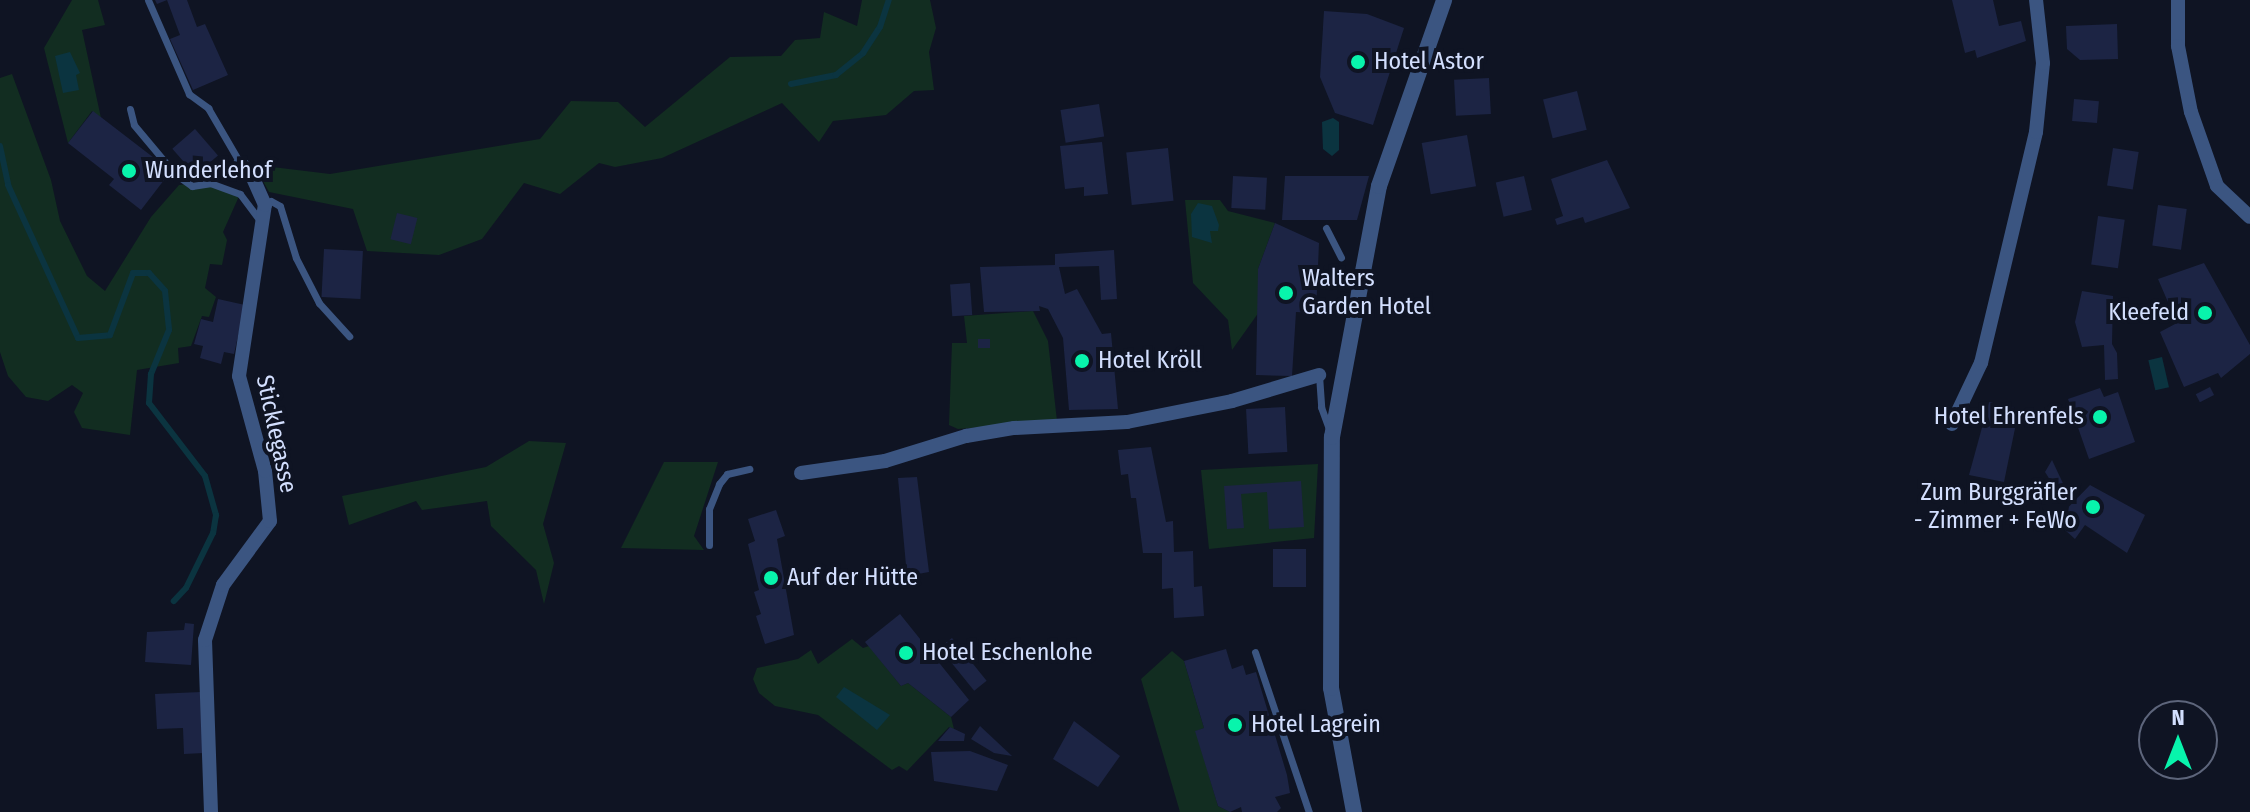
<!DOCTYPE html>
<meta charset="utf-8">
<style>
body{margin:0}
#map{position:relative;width:2250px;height:812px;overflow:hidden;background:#0f1423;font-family:"Fira Sans Condensed",sans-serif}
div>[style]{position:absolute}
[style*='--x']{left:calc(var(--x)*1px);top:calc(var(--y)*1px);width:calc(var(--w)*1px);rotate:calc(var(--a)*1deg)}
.green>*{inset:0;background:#122d21}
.water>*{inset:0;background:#0b3440;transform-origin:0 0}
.stream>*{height:6px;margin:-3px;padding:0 3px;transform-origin:3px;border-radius:3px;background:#0b3440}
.building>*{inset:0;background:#1c2444;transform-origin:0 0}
.service>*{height:7px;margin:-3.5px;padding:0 3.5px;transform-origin:3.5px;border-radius:3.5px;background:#3b5581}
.minor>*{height:14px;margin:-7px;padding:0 7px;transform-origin:7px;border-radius:7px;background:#3b5581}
.tertiary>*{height:16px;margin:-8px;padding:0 8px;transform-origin:8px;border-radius:8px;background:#3b5581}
.dots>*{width:22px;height:22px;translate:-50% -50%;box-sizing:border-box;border:4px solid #0f1423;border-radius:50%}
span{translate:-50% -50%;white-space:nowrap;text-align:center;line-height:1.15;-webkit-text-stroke:8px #0f1423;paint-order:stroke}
.poi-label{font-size:24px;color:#d3dffe}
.left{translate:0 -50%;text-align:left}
.right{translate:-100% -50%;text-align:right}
.street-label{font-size:24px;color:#d3dffe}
.north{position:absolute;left:2138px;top:700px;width:80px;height:80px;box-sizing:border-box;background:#0f1423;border:2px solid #5d657b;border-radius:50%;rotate:0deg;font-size:22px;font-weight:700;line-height:32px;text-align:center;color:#d3dffe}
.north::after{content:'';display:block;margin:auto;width:28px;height:36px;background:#08f4ac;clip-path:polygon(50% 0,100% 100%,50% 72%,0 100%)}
</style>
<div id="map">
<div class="green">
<div style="clip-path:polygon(72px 0,98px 0,105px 25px,82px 30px,101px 118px,92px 111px,68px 143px,44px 48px)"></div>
<div style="clip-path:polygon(862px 0,930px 0,936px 28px,929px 52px,934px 90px,914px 91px,886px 115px,833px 121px,819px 142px,782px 103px,662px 158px,615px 167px,599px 163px,560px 194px,524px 183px,482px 239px,439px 255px,367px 251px,353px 209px,269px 192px,257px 170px,264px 166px,330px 174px,540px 139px,571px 101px,618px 102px,645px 127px,730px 57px,781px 56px,795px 40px,820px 38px,824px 12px,857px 26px)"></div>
<div style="clip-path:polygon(12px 74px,51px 180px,60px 221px,87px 276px,105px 291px,151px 217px,179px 185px,205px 182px,240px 194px,223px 232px,227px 240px,222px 265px,210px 264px,205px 288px,216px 297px,209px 317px,202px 316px,191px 346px,178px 348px,179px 363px,137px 370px,130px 435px,82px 428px,74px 412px,83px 393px,72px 385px,48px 401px,26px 397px,8px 376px,0 352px,0 78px)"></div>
<div style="clip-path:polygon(1185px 200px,1220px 200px,1228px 211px,1275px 223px,1258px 269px,1259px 312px,1232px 350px,1228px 320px,1193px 283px)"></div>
<div style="clip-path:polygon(1033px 311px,1048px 341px,1057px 421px,958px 429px,949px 425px,952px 343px,967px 343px,964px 316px)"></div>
<div style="clip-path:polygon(529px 441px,566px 443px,543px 524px,554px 563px,544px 604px,536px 570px,491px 526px,487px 501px,422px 510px,416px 501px,349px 525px,342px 496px,486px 467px)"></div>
<div style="clip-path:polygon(664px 462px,718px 462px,694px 536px,704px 550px,621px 548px)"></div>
<div style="clip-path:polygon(1318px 464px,1314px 538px,1209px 549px,1201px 470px)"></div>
<div style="clip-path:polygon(852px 639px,863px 648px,869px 646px,901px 686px,908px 683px,951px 717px,954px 729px,949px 727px,907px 771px,899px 766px,892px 770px,818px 715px,775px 706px,759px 693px,753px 679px,757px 668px,798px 659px,811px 650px,818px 664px)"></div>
<div style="clip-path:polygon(1172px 651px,1184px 661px,1204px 728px,1196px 731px,1218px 806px,1230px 812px,1180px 812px,1141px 679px)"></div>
</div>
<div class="water">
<div style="clip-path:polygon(70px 52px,80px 73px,76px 75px,79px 90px,63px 93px,55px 56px)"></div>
<div style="clip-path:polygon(1333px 118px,1339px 122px,1339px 150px,1332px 156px,1323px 149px,1322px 122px)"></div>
<div style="clip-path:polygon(1198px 203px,1212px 206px,1219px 225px,1218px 231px,1210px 231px,1212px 243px,1192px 237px,1191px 214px)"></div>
<div style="left:2162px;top:357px;width:31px;height:14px;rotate:77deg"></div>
<div style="clip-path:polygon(844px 687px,890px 715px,877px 730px,836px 697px)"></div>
</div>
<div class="stream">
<div style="--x:791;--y:84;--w:46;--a:-11.3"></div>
<div style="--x:836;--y:75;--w:35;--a:-39"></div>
<div style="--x:863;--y:53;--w:31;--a:-57"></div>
<div style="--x:880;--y:27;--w:28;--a:-72"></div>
<div style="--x:0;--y:146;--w:40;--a:78"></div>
<div style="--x:8;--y:185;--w:168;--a:65.4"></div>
<div style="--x:78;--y:338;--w:32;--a:-5"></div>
<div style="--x:110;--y:335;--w:66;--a:-69.6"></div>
<div style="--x:133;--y:273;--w:16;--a:0"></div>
<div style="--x:149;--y:273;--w:24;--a:48"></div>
<div style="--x:165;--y:291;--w:39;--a:84"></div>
<div style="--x:169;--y:330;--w:48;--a:112.2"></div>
<div style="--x:151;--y:374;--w:29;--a:94"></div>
<div style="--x:149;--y:403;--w:92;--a:52.5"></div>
<div style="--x:205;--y:476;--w:41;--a:74.2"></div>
<div style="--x:216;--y:515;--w:18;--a:99"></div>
<div style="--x:213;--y:533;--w:61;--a:116.1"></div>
<div style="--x:186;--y:588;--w:18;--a:133"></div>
</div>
<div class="building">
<div style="clip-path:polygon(155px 0,187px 0,197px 27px,205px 24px,228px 75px,193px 90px,170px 39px,180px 35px,167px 0,157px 4px)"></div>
<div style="clip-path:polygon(1952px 0,1993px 0,1999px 26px,2021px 21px,2026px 41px,1977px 58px,1975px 50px,1965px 53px)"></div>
<div style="clip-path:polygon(1324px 11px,1367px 14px,1404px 28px,1373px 125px,1335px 113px,1320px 77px)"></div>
<div style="clip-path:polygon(2117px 24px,2118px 59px,2080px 60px,2067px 49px,2066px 26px)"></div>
<div style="left:1489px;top:78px;width:36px;height:35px;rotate:87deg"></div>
<div style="left:1577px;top:91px;width:40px;height:35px;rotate:76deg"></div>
<div style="left:2074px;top:99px;width:25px;height:22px;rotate:5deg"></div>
<div style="left:1099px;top:104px;width:33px;height:39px;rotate:81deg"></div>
<div style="clip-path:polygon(93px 111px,171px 171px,141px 210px,109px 185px,114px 179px,68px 143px)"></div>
<div style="left:195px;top:129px;width:35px;height:30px;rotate:49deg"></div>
<div style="left:1467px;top:135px;width:52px;height:46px;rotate:80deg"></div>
<div style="clip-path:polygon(1102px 142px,1108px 194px,1084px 196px,1084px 187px,1065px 189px,1060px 146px)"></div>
<div style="left:1168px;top:148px;width:53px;height:42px;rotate:84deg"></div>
<div style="left:2113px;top:148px;width:26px;height:38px;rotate:9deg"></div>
<div style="clip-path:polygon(1607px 160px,1630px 208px,1585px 223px,1583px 217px,1557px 225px,1555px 219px,1563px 216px,1551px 179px)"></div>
<div style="left:1233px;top:176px;width:34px;height:32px;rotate:3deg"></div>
<div style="clip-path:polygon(1285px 176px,1369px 176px,1357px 220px,1282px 220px)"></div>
<div style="left:1524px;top:176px;width:35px;height:29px;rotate:77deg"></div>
<div style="left:2158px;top:205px;width:29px;height:41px;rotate:8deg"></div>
<div style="left:397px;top:213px;width:21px;height:27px;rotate:14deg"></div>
<div style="left:2098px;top:216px;width:27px;height:49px;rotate:8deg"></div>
<div style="clip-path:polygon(1275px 223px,1319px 243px,1316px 313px,1296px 312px,1292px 376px,1256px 375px,1258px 269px)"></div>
<div style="left:324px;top:249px;width:39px;height:48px;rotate:3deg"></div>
<div style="clip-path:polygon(1114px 250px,1117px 299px,1101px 300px,1099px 266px,1059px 267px,1065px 294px,1077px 289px,1102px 334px,1111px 333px,1118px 409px,1069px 410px,1063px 338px,1048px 309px,1039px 306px,1040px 311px,984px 312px,980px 267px,1055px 265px,1055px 254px)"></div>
<div style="clip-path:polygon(2204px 263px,2250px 345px,2250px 354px,2221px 378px,2218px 373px,2184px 387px,2160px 332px,2177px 323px,2158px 279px)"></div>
<div style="left:970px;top:283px;width:32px;height:20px;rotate:86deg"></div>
<div style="clip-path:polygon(2082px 291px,2113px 296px,2112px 344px,2117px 353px,2118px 379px,2105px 380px,2104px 345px,2082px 347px,2075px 322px)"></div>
<div style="clip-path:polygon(218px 299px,245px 305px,234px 354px,224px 352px,221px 364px,200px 358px,203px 346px,194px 344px,201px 319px,213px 322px)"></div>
<div style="left:978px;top:339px;width:12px;height:9px"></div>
<div style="left:2210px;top:387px;width:9px;height:16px;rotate:63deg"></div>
<div style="clip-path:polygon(2100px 388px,2104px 397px,2118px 392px,2135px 442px,2089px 459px,2068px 399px)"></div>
<div style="clip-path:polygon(1989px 402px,2019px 409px,2004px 482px,1969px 475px)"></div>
<div style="left:1285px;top:407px;width:45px;height:39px;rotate:87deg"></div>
<div style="clip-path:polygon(1151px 447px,1166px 522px,1173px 521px,1174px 552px,1193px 551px,1194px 587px,1202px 586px,1204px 616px,1174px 618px,1173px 588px,1162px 589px,1162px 553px,1143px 553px,1136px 498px,1131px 498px,1128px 474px,1121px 475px,1118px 450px)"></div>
<div style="clip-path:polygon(2052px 460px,2068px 494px,2061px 497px,2045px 472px)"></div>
<div style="clip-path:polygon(917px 477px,929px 572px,907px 576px,898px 478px)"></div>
<div style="clip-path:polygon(1301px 481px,1304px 527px,1269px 529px,1267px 492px,1241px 494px,1244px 528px,1227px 529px,1224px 486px)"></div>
<div style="clip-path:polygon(2090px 485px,2145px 515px,2127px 553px,2085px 525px,2075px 539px,2055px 521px)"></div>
<div style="clip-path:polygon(776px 510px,785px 536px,777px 539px,794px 635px,765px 644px,756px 616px,761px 614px,754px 592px,759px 590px,748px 544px,755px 541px,748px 519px)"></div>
<div style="left:1273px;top:549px;width:33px;height:38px"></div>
<div style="clip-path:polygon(900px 614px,969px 700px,951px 717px,908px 683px,901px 686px,865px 642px)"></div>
<div style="clip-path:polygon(185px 623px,194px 624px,191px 665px,145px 662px,147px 632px,184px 630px)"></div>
<div style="left:952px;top:638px;width:55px;height:16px;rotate:51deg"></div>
<div style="clip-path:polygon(1226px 649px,1232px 669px,1243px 665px,1246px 675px,1256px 672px,1287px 775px,1290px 793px,1275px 797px,1281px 808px,1277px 812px,1242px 812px,1241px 807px,1230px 812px,1218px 806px,1195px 731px,1204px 728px,1184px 661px)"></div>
<div style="clip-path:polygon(201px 692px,204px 753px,184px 754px,183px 728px,157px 729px,155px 694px)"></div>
<div style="clip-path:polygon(1074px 721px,1120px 756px,1098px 787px,1053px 759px)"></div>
<div style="clip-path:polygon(980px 726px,1012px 756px,994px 753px,971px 739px)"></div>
<div style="clip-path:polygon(950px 727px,965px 734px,964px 741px,938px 741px)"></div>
<div style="clip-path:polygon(970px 751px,1008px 765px,997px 791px,934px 781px,931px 752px)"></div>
</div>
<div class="service">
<div style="--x:148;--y:0;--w:103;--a:66.4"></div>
<div style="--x:189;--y:94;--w:24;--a:36"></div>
<div style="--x:208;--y:108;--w:64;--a:59.8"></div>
<div style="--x:130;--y:109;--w:16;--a:76"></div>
<div style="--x:134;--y:125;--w:64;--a:50.1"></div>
<div style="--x:175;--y:174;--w:21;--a:35"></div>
<div style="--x:192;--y:186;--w:18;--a:-9"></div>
<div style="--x:210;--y:183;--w:32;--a:20"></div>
<div style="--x:240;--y:194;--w:35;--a:53"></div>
<div style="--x:265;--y:205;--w:7;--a:-34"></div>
<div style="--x:271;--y:201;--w:10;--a:29"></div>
<div style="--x:280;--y:206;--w:54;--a:72.9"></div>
<div style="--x:296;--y:258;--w:51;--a:62.9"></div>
<div style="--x:319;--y:303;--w:45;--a:47.7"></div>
<div style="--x:1326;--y:228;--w:33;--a:63"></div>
<div style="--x:1319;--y:375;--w:32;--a:86"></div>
<div style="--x:1321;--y:407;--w:27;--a:70"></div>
<div style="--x:709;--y:545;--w:36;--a:-90"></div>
<div style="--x:709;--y:509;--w:27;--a:-68"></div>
<div style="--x:719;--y:484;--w:13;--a:-51"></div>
<div style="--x:727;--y:474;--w:23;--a:-13"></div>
<div style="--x:1255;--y:652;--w:169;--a:71.4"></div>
</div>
<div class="minor">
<div style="--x:2178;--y:0;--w:46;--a:90"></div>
<div style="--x:2178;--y:46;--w:67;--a:78.9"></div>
<div style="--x:2191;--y:112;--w:78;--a:70.6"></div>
<div style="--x:2217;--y:186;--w:45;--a:43.2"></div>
<div style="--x:1952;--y:424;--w:68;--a:-64.6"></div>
<div style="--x:1981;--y:363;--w:237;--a:-76.6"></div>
<div style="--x:2036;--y:132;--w:69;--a:-84.2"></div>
<div style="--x:2043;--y:63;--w:63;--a:-96.3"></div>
<div style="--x:801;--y:473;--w:85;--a:-8.1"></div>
<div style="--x:885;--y:461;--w:85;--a:-17.2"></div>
<div style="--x:966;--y:436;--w:49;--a:-9.5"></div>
<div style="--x:1014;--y:428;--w:113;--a:-3"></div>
<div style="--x:1127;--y:422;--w:107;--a:-11.3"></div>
<div style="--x:1232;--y:401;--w:91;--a:-16.6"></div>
<div style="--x:211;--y:812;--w:172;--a:-92"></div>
<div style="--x:205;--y:640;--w:58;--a:-71.9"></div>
<div style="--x:223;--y:585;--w:79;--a:-53.7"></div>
<div style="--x:270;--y:521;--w:50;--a:-95.7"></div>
<div style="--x:265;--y:471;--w:98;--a:-105.3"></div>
<div style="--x:239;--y:376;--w:173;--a:-81.4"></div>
<div style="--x:265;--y:205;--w:36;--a:-114"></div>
<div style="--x:250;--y:172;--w:13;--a:-138"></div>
</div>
<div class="tertiary">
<div style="--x:1354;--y:812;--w:126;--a:-100.5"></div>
<div style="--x:1331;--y:688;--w:251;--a:-89.8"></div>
<div style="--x:1332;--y:437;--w:255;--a:-79.4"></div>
<div style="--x:1379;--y:186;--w:197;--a:-70.7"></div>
</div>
<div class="dots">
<div style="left:1358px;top:62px;background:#08f4ac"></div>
<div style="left:129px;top:171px;background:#08f4ac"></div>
<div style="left:1286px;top:293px;background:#08f4ac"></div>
<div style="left:2205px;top:313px;background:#08f4ac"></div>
<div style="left:1082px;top:361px;background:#08f4ac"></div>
<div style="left:2100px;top:417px;background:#08f4ac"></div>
<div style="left:2093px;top:507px;background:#08f4ac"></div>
<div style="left:771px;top:578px;background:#08f4ac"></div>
<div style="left:906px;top:653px;background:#08f4ac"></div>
<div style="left:1235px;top:725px;background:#08f4ac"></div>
</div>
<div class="poi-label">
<span class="left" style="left:1374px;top:62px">Hotel Astor</span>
<span class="left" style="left:145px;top:171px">Wunderlehof</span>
<span class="left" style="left:1302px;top:293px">Walters<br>Garden Hotel</span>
<span class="right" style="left:2189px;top:313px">Kleefeld</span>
<span class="left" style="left:1098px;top:361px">Hotel Kröll</span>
<span class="right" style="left:2084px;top:417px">Hotel Ehrenfels</span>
<span class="right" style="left:2077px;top:507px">Zum Burggräfler<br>- Zimmer + FeWo</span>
<span class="left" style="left:787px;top:578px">Auf der Hütte</span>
<span class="left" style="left:922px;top:653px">Hotel Eschenlohe</span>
<span class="left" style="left:1251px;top:725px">Hotel Lagrein</span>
</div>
<div class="street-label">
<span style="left:276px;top:434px;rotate:78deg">Sticklegasse</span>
</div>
<div class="north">N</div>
</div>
